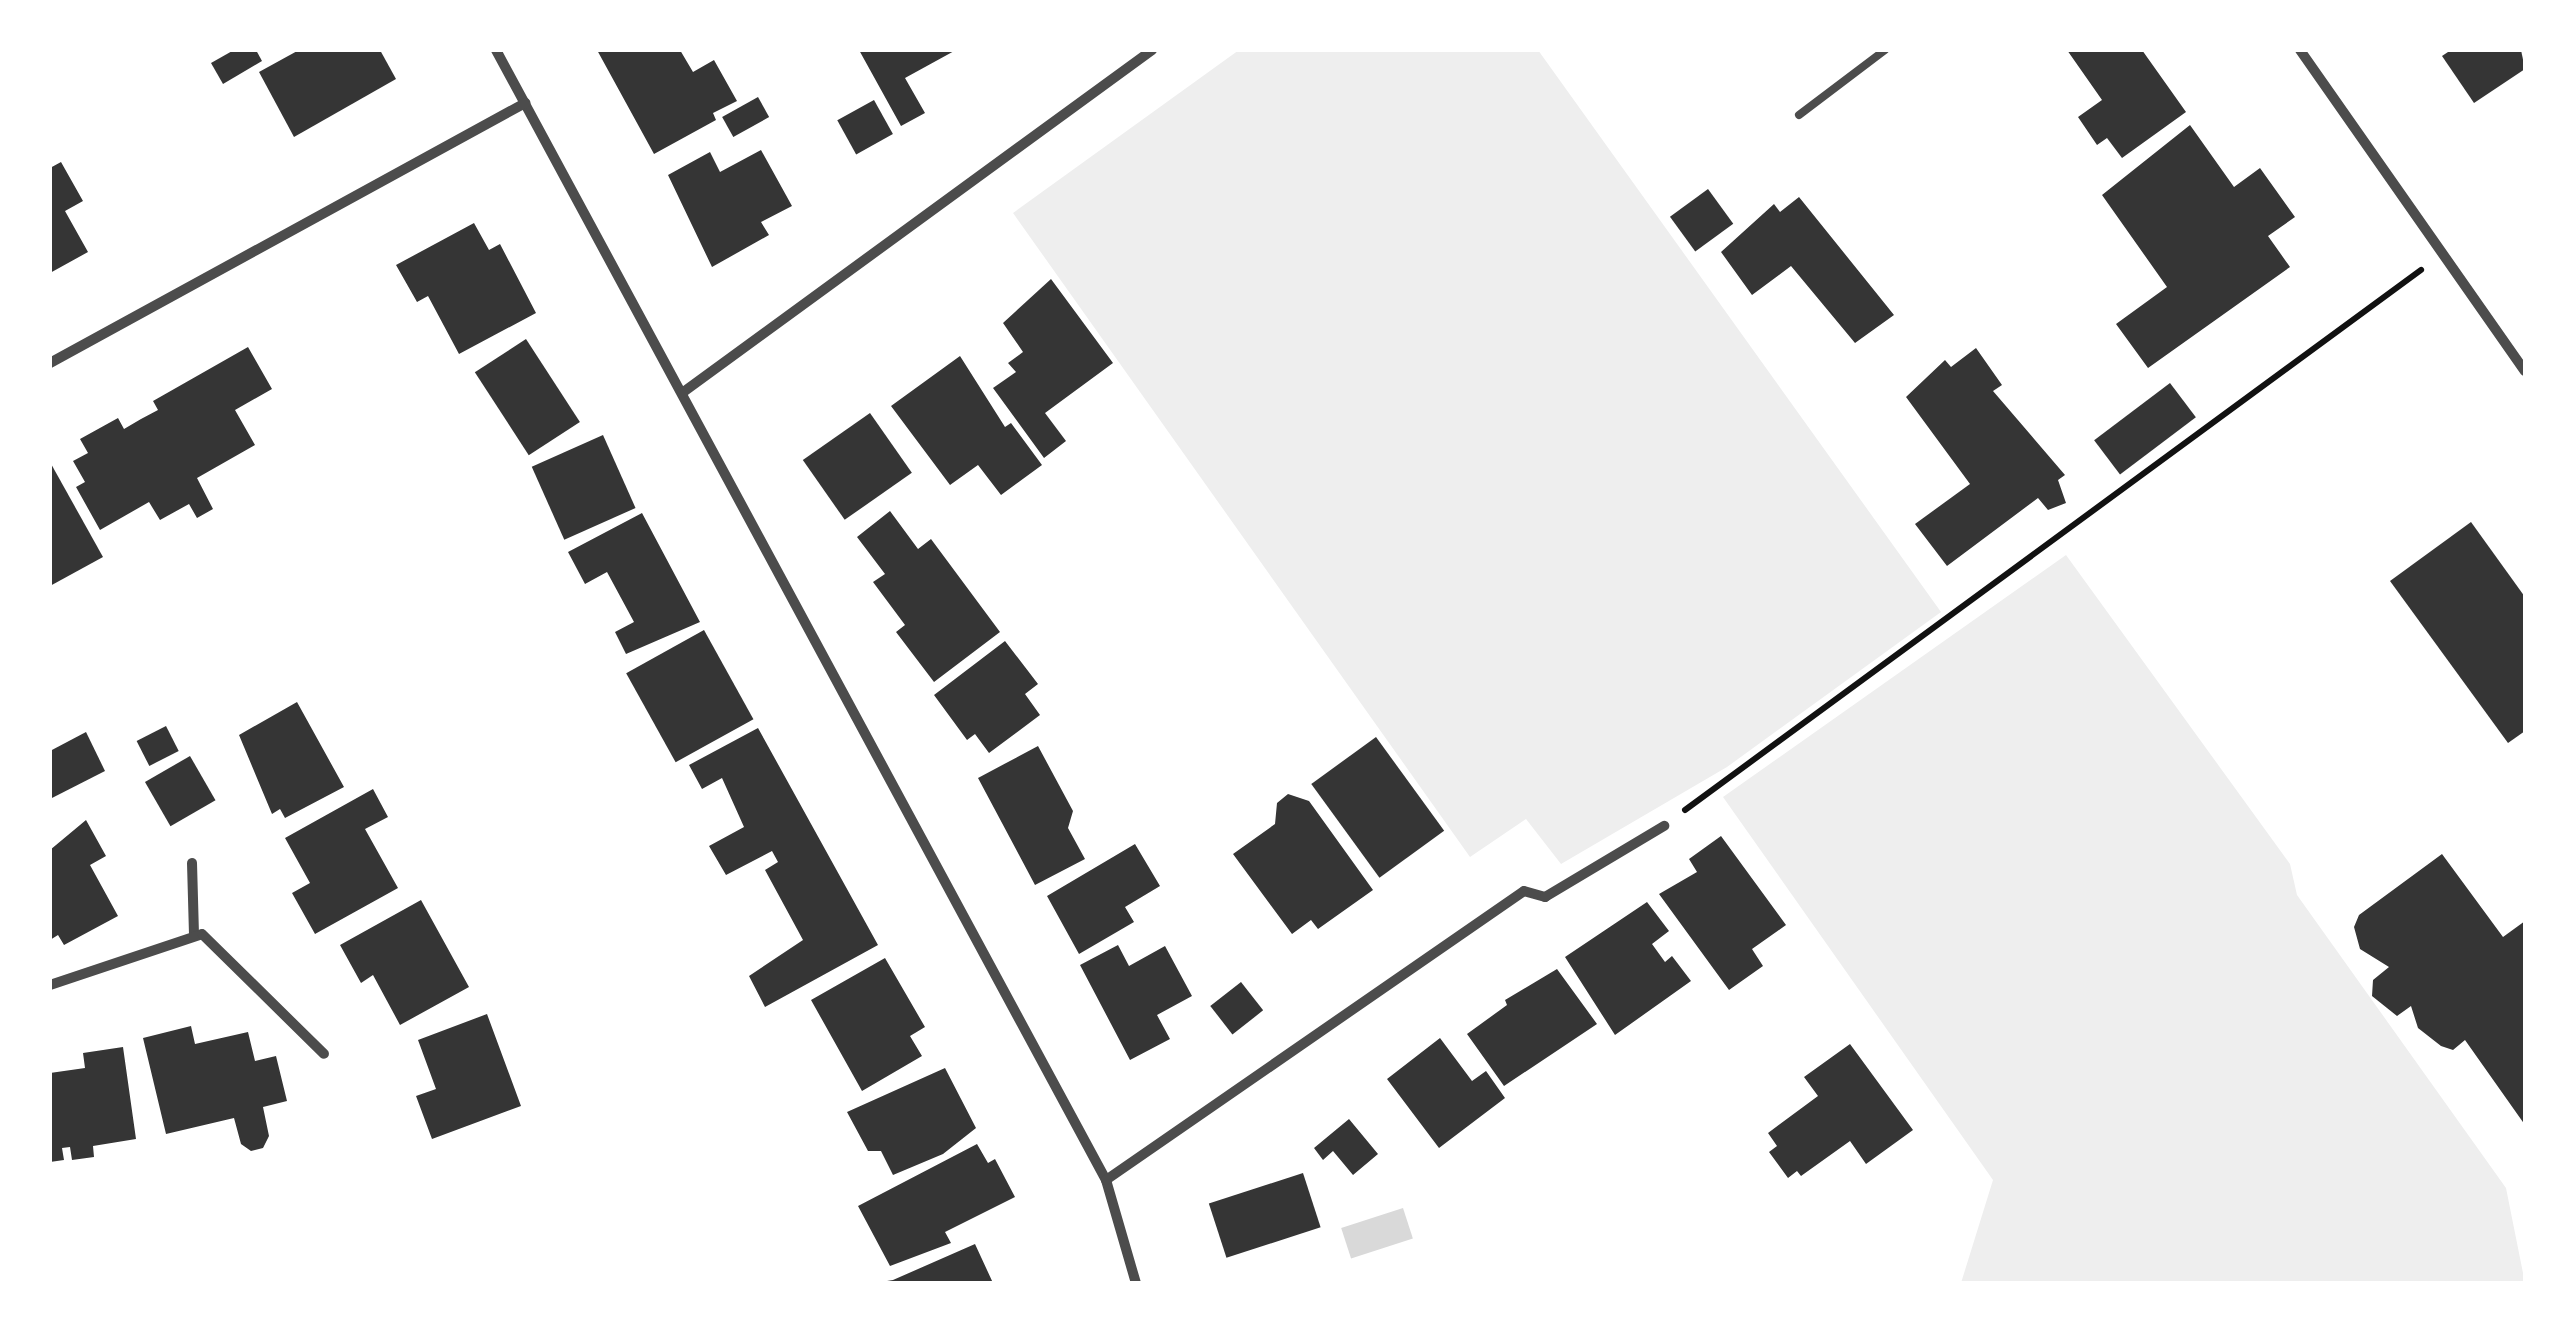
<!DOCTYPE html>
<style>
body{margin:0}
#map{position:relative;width:2575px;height:1333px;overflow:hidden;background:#fff;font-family:"PT Sans",sans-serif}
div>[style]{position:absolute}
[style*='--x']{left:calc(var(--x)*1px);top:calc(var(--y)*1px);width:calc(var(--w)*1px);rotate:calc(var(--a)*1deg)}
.green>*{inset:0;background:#eee}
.water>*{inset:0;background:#d9d9d9;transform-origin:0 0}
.building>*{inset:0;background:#353535;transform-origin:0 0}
.path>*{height:6px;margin:-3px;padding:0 3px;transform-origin:3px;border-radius:3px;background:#111}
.service>*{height:8px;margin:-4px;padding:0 4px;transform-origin:4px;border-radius:4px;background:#4c4c4c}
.minor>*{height:10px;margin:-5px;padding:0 5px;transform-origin:5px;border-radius:5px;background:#4c4c4c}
span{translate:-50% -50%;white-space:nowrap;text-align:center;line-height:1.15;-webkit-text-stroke:8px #fff;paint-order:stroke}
.frame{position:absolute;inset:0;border:52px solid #fff;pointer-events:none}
</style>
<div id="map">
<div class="green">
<div style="clip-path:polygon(1239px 50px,1538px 50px,1941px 612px,1727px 767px,1561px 864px,1526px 819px,1470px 857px,1013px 213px)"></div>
<div style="clip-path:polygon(2066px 555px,2290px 864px,2297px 895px,2506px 1188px,2525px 1283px,1961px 1283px,1993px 1180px,1723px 797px)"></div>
</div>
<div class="water">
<div style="left:1403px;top:1208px;width:32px;height:65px;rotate:72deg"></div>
</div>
<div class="building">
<div style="clip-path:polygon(234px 50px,256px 50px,262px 61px,223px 84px,211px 63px)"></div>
<div style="clip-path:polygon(299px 50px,380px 50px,396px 79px,294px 137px,259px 72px)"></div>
<div style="clip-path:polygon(597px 50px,680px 50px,693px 72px,714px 60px,737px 101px,713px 113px,716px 120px,654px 154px)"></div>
<div style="clip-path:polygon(859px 50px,956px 50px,905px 78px,925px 113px,901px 126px)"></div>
<div style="clip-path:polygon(2067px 50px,2142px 50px,2186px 112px,2122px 158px,2107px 138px,2097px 145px,2078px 117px,2102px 100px)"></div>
<div style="clip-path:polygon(2451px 50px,2521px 50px,2525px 69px,2474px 103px,2442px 56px)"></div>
<div style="left:758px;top:97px;width:23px;height:41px;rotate:61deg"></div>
<div style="left:874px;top:100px;width:39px;height:42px;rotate:61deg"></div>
<div style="clip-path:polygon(2190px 125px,2234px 187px,2260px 168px,2295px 217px,2268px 236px,2290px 267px,2148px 368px,2116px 324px,2167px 287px,2102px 195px)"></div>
<div style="clip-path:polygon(761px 150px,792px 206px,761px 222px,769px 235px,712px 267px,668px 175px,710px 152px,720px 172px)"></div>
<div style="clip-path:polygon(61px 162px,83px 201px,65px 211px,88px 252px,50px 273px,50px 168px)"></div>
<div style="left:1708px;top:189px;width:43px;height:47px;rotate:54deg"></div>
<div style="clip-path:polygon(1799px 197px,1894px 315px,1855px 343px,1791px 266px,1752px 295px,1721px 252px,1774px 204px,1780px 212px)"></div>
<div style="clip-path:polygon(474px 223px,489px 250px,500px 244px,536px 313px,459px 354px,428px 296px,417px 302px,396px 265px)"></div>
<div style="clip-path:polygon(1051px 279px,1113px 363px,1045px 413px,1066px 441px,1044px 458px,993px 388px,1016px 372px,1008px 363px,1023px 352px,1003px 323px)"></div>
<div style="left:526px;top:339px;width:99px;height:61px;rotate:57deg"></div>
<div style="clip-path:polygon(248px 347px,272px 389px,235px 410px,255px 445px,197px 478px,213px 509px,197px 518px,189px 504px,160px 520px,149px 502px,100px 530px,76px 487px,85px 482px,73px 461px,88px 453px,80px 439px,118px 418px,124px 429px,141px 419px,158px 410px,153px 401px)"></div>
<div style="clip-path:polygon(1976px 348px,2002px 385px,1993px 391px,2065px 475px,2058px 480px,2066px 503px,2048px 510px,2038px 498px,1947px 566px,1915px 524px,1970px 484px,1906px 397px,1945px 360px,1951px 367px)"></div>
<div style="clip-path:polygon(960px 356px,1005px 427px,1011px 423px,1042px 465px,1001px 495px,978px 465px,950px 485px,891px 406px)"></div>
<div style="left:2170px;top:383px;width:43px;height:95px;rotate:53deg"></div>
<div style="left:870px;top:413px;width:73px;height:82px;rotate:55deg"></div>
<div style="left:603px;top:435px;width:80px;height:78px;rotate:66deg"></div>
<div style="clip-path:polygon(50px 462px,103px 557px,50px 586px)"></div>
<div style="clip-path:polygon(890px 511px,918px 549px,931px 539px,1000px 632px,934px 682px,896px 632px,905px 625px,873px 582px,885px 574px,857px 537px)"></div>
<div style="clip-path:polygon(642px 513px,700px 622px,626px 654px,615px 632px,634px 622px,607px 572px,585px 584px,568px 552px)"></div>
<div style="clip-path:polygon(2471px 522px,2525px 597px,2525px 731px,2508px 743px,2390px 581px)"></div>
<div style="left:704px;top:630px;width:102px;height:89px;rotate:61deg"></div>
<div style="clip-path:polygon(1005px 641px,1038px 684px,1025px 694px,1040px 715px,989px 753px,975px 734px,967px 740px,934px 695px)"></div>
<div style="clip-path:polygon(297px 702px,344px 787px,285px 818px,280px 809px,272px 814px,239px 735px)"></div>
<div style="left:166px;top:726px;width:28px;height:33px;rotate:63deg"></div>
<div style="clip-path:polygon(758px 728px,878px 945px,765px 1007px,749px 976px,803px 940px,765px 870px,778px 862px,772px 851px,726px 875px,709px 846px,744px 827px,722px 778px,702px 789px,689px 765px)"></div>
<div style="clip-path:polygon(86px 732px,105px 771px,50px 799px,50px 751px)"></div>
<div style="left:1376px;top:737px;width:116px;height:80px;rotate:54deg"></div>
<div style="clip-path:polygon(1038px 746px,1073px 811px,1068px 828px,1085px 859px,1035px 885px,978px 778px)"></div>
<div style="left:190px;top:756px;width:51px;height:52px;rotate:60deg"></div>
<div style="clip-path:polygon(373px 789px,388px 817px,365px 829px,398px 888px,315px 934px,292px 893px,310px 883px,285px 838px)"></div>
<div style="clip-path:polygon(1288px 794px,1309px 801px,1373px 890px,1318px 929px,1311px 920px,1292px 934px,1233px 854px,1275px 824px,1277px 803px)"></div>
<div style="clip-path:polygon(86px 820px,106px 856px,90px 865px,118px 916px,64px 945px,58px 935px,50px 940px,50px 850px)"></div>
<div style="clip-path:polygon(1721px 836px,1786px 925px,1752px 949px,1763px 966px,1729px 990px,1659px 894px,1697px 872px,1689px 859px)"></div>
<div style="clip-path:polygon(1135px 844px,1160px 886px,1125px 907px,1134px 922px,1079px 954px,1047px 896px)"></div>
<div style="clip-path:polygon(2442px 854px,2503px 937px,2525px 921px,2525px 1125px,2465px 1040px,2453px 1050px,2441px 1046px,2418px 1028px,2411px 1006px,2397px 1016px,2372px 996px,2373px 980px,2389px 967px,2360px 949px,2354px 927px,2359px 915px)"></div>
<div style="clip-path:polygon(421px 900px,469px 987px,400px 1025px,373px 975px,361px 983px,340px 945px)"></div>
<div style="clip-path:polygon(1647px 902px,1669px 931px,1652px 944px,1665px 962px,1672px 956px,1691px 981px,1615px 1035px,1565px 957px)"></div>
<div style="clip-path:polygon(1118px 945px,1129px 966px,1165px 946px,1192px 996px,1157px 1015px,1170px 1039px,1130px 1060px,1080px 965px)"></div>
<div style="clip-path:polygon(885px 958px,925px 1027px,910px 1036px,922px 1056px,862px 1091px,811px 1000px)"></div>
<div style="clip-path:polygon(1557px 969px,1597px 1024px,1504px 1086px,1467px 1034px,1507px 1005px,1505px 1000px)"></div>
<div style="left:1241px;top:982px;width:36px;height:39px;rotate:52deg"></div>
<div style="clip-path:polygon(487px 1014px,521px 1106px,432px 1139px,416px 1096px,436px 1089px,418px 1040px)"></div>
<div style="clip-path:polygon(191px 1026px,195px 1044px,248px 1032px,255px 1061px,276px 1056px,287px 1101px,263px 1107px,269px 1136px,263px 1148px,251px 1151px,241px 1144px,234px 1118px,166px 1134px,143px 1038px)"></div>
<div style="clip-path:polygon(1440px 1038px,1472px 1081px,1486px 1071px,1505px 1098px,1439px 1148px,1387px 1079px)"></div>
<div style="clip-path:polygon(1850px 1044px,1913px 1130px,1866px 1164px,1850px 1141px,1801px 1176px,1797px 1171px,1788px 1178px,1769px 1152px,1777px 1146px,1768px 1133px,1818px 1096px,1804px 1077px)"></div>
<div style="clip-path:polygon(123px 1047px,136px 1139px,93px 1146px,94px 1157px,72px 1160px,70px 1147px,62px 1148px,64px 1160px,50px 1162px,50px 1073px,85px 1068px,83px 1053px)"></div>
<div style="clip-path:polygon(945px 1068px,976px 1128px,943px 1154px,893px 1175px,881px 1151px,868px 1151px,847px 1112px)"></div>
<div style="clip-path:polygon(1349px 1119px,1378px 1154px,1353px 1175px,1333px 1151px,1323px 1160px,1314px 1148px)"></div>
<div style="clip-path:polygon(977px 1144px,988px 1163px,995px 1159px,1015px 1197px,945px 1232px,951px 1243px,890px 1266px,858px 1206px)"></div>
<div style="left:1303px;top:1173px;width:57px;height:99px;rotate:72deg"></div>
<div style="clip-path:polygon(975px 1244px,993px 1283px,875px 1283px,893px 1280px)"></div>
</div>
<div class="path">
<div style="--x:1685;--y:810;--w:913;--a:-36.27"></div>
</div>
<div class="service">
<div style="--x:1799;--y:115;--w:108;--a:-37.1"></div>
</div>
<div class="minor">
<div style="--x:496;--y:50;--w:1284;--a:61.64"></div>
<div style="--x:1106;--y:1180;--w:107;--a:73.8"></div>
<div style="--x:2300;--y:50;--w:392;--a:55"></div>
<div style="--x:50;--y:363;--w:542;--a:-28.69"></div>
<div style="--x:682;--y:393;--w:582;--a:-36.12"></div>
<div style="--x:192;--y:863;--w:70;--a:88.4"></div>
<div style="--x:50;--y:985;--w:160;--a:-18.5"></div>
<div style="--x:202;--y:934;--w:171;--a:44.5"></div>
<div style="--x:1106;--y:1180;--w:508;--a:-34.66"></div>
<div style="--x:1524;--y:891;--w:22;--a:16"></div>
<div style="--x:1545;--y:897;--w:139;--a:-30.8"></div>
</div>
<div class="frame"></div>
</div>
